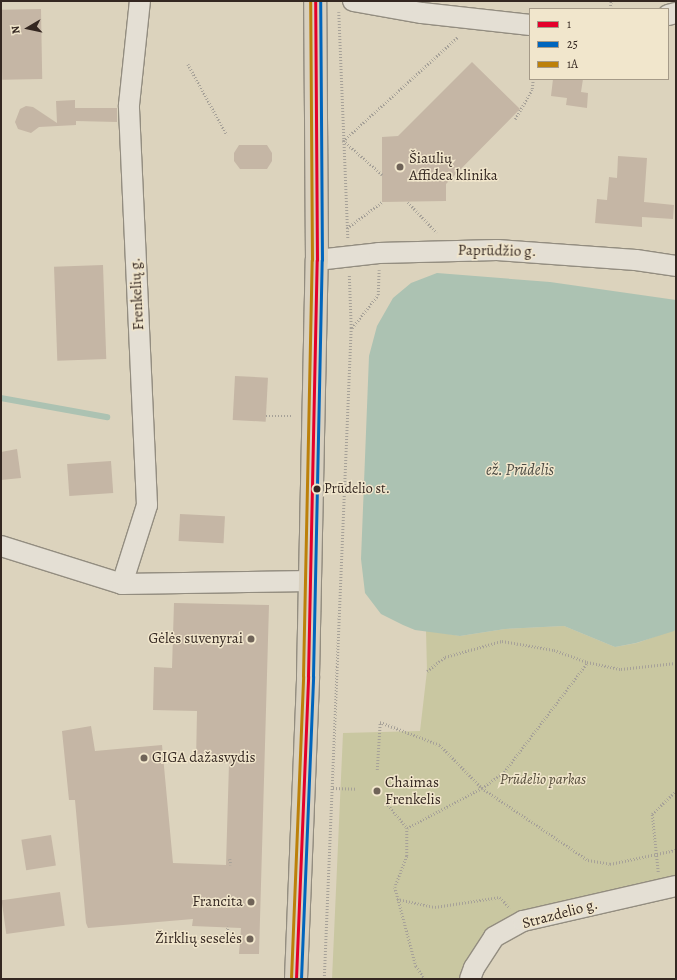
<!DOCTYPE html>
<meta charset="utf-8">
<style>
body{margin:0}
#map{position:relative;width:677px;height:980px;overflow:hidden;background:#dcd3bd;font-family:Alegreya,serif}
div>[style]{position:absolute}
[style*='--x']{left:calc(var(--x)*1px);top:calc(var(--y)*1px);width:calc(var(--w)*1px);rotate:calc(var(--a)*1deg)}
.green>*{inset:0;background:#c9c7a1}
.water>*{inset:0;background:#acc2b2}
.stream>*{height:5.5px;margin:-2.75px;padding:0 2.75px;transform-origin:2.75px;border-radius:2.75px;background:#acc2b2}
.building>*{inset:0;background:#c5b6a5;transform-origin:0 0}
.path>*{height:2.5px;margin-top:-1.25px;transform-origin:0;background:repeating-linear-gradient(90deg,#a6a198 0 1px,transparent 0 3px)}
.roads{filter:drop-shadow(1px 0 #938d80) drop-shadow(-1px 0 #938d80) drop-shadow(0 1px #938d80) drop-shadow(0 -1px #938d80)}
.minor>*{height:20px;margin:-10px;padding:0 10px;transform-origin:10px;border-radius:10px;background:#e4dfd4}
.trunk>*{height:22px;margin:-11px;padding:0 11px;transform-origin:11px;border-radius:11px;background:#d8d0bf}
.bus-1>*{height:3px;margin:-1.5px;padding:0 1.5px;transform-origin:1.5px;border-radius:1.5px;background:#e4002b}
.bus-2>*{height:3px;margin:-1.5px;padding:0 1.5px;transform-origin:1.5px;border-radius:1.5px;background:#0065bd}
.bus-3>*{height:3px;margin:-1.5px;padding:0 1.5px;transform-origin:1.5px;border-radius:1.5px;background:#bc800a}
.dots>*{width:11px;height:11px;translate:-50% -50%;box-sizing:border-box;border:2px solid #f1e6cc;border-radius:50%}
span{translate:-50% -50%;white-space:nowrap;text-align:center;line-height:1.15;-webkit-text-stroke:3px #f1e6cc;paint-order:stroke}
.bus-label{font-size:14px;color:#342721}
.left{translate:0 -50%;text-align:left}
.poi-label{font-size:15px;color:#342721}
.right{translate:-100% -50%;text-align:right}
.street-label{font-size:15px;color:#342721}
.park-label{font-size:15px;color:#554d3b;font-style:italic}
.water-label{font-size:16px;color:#4d4c44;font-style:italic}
.frame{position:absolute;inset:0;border:2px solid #342721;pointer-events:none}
.legend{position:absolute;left:529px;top:8px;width:140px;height:72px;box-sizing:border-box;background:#f1e6cc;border:1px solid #a59a88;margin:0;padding:5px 7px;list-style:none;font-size:12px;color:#342721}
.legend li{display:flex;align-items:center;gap:8px;height:20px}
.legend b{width:20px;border:1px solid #a59a88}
.north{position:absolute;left:8px;top:8px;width:40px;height:40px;-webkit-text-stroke:3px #f1e6cc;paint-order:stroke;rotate:261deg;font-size:11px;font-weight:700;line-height:16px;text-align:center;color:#342721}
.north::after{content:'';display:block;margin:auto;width:14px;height:18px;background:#342721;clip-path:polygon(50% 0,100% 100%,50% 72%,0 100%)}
</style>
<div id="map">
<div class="green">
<div style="clip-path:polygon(564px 626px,615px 647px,637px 643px,676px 629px,676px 886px,494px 937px,470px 979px,332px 979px,343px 733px,420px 731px,427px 671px,426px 630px,460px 636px,505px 629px)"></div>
</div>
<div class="water">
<div style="clip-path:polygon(437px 273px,550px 282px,676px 300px,676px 629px,674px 631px,636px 643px,615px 647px,564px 626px,505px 629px,460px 636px,415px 630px,403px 625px,381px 614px,365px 593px,361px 559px,369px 356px,377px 326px,393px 298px,411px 283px)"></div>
</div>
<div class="stream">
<div style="--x:1;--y:398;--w:108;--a:10.2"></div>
</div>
<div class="building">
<div style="left:41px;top:9px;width:70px;height:40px;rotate:89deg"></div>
<div style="clip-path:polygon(472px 62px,520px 109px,446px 184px,446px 201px,382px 202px,382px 137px,398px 136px)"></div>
<div style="clip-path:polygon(553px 79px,583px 79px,581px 92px,588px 93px,587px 108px,566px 105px,567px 98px,551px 96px)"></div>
<div style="clip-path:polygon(75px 100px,75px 108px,117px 108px,117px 122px,76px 121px,76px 125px,39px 127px,31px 133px,18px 129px,15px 122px,20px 109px,26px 106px,33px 107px,57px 123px,56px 101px)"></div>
<div style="clip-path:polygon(239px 145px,267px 145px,272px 153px,272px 161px,267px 169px,240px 169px,234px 161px,234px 153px)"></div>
<div style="clip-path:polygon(618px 156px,647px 158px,644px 202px,674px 205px,673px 219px,642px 217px,642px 227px,595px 223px,597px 199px,607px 200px,609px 177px,617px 178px)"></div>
<div style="left:103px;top:265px;width:94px;height:49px;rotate:88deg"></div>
<div style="left:235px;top:376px;width:33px;height:44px;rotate:3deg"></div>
<div style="clip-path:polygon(17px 449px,21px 478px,1px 480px,1px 452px)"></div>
<div style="left:111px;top:461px;width:32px;height:44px;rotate:86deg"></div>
<div style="left:180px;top:514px;width:45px;height:27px;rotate:3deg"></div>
<div style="clip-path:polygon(174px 603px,269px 605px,259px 954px,239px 954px,241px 928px,192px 926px,193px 919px,88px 928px,86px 923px,75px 800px,69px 800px,62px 731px,91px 726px,95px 751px,162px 745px,173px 863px,226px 865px,229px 763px,196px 762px,197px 711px,153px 710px,154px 667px,172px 668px)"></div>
<div style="left:51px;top:835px;width:31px;height:30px;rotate:81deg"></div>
<div style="left:60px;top:892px;width:34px;height:59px;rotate:82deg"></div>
</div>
<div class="path">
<div style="--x:610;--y:9;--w:8;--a:-83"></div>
<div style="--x:339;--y:12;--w:227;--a:87.7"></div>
<div style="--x:188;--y:64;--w:81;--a:61.2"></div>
<div style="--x:515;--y:119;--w:34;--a:-60"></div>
<div style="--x:532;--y:89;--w:10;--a:-84"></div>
<div style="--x:382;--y:175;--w:52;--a:-138.9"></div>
<div style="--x:343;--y:141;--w:156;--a:-42.2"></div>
<div style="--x:408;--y:202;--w:42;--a:46.9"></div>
<div style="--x:347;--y:228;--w:44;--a:-36.6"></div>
<div style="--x:352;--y:328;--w:42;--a:-51.8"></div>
<div style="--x:378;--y:295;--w:25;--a:-88"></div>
<div style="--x:266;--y:416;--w:26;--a:0"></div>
<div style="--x:427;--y:671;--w:23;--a:-38"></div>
<div style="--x:445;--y:657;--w:59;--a:-15.7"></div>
<div style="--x:502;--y:641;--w:53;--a:9.8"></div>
<div style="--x:554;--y:650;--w:35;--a:20"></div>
<div style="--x:587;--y:662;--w:35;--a:12"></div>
<div style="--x:621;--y:669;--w:55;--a:-6.2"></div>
<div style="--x:377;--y:770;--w:48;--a:-86.4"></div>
<div style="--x:380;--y:722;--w:64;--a:21"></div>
<div style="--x:440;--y:745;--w:60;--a:45.7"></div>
<div style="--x:482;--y:788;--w:128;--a:34.2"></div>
<div style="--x:588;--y:860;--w:22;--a:10"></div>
<div style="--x:610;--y:864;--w:67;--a:-12"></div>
<div style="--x:333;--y:788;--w:24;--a:2"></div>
<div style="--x:388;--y:805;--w:30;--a:50"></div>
<div style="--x:407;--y:828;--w:28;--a:90"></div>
<div style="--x:407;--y:856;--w:33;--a:111"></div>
<div style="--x:395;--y:887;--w:82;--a:75.1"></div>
<div style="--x:416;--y:966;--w:16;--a:55"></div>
<div style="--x:407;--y:828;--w:85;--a:-28.1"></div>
<div style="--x:482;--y:788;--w:27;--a:-36"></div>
<div style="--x:504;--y:772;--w:137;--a:-52.7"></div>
<div style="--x:230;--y:859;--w:6;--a:81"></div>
<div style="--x:658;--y:872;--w:58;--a:-95.9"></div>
<div style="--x:652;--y:814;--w:33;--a:-44"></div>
<div style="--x:397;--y:899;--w:39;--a:12"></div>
<div style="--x:435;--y:907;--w:66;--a:-8.7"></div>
<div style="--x:500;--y:897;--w:15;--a:48"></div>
<div style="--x:225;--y:935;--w:9;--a:-69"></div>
<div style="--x:324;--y:979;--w:652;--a:-87.63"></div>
<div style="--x:351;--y:328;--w:54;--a:-92.1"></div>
</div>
<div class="roads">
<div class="minor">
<div style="--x:353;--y:1;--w:70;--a:9.9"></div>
<div style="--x:422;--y:13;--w:109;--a:6.3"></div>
<div style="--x:668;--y:15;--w:8;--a:-14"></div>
<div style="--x:317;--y:260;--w:62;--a:-6.4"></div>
<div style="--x:379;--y:253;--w:118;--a:-1.5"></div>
<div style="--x:497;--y:250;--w:139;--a:4.1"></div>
<div style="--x:636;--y:260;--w:40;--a:8.5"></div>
<div style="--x:1;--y:546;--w:127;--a:17.4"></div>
<div style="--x:122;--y:584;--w:188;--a:-0.9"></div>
<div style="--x:122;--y:584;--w:83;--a:-72.4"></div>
<div style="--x:147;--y:505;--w:400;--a:-92.6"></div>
<div style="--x:129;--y:105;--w:105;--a:-84"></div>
<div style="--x:470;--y:979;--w:12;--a:-70"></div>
<div style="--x:474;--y:968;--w:37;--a:-57"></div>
<div style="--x:494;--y:937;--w:33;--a:-29"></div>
<div style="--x:523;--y:921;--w:157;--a:-12.9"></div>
</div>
<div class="trunk">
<div style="--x:296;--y:979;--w:303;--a:-87.7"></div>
<div style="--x:308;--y:676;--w:416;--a:-88.8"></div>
<div style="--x:317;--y:260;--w:259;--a:-90.4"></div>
</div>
</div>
<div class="bus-1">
<div style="--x:296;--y:979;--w:303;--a:-87.7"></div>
<div style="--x:308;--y:676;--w:416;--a:-88.8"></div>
<div style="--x:317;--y:260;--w:259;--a:-90.4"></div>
</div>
<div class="bus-2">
<div style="--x:301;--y:979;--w:303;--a:-87.7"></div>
<div style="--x:313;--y:676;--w:416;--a:-88.8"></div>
<div style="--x:322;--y:260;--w:259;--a:-90.4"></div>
</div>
<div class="bus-3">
<div style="--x:291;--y:979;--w:303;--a:-87.7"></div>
<div style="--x:303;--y:676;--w:416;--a:-88.8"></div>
<div style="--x:312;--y:260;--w:259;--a:-90.4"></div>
</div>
<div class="dots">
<div style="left:400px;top:167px;background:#6f6358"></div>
<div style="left:317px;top:489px;background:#342721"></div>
<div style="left:251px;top:639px;background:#6f6358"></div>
<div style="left:144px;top:758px;background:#6f6358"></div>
<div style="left:377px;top:791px;background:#6f6358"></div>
<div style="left:251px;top:902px;background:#6f6358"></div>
<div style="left:250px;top:939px;background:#6f6358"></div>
</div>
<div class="bus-label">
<span class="left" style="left:324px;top:489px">Prūdelio st.</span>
</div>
<div class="poi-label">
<span class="left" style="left:409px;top:167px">Šiaulių<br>Affidea klinika</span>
<span class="right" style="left:243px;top:639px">Gėlės suvenyrai</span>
<span class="left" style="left:152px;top:758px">GIGA dažasvydis</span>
<span class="left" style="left:385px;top:791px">Chaimas<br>Frenkelis</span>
<span class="right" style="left:243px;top:902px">Francita</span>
<span class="right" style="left:242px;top:939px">Žirklių seselės</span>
</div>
<div class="street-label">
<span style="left:497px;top:251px;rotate:1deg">Paprūdžio g.</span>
<span style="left:137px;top:294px;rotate:-93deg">Frenkelių g.</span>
<span style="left:560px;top:914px;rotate:-15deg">Strazdelio g.</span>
</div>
<div class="park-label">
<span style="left:543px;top:780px">Prūdelio parkas</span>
</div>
<div class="water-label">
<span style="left:520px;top:470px">ež. Prūdelis</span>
</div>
<div class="frame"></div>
<ul class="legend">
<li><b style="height:5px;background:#e4002b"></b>1</li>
<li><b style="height:5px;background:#0065bd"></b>25</li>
<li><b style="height:5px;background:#bc800a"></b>1A</li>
</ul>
<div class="north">N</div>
</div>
